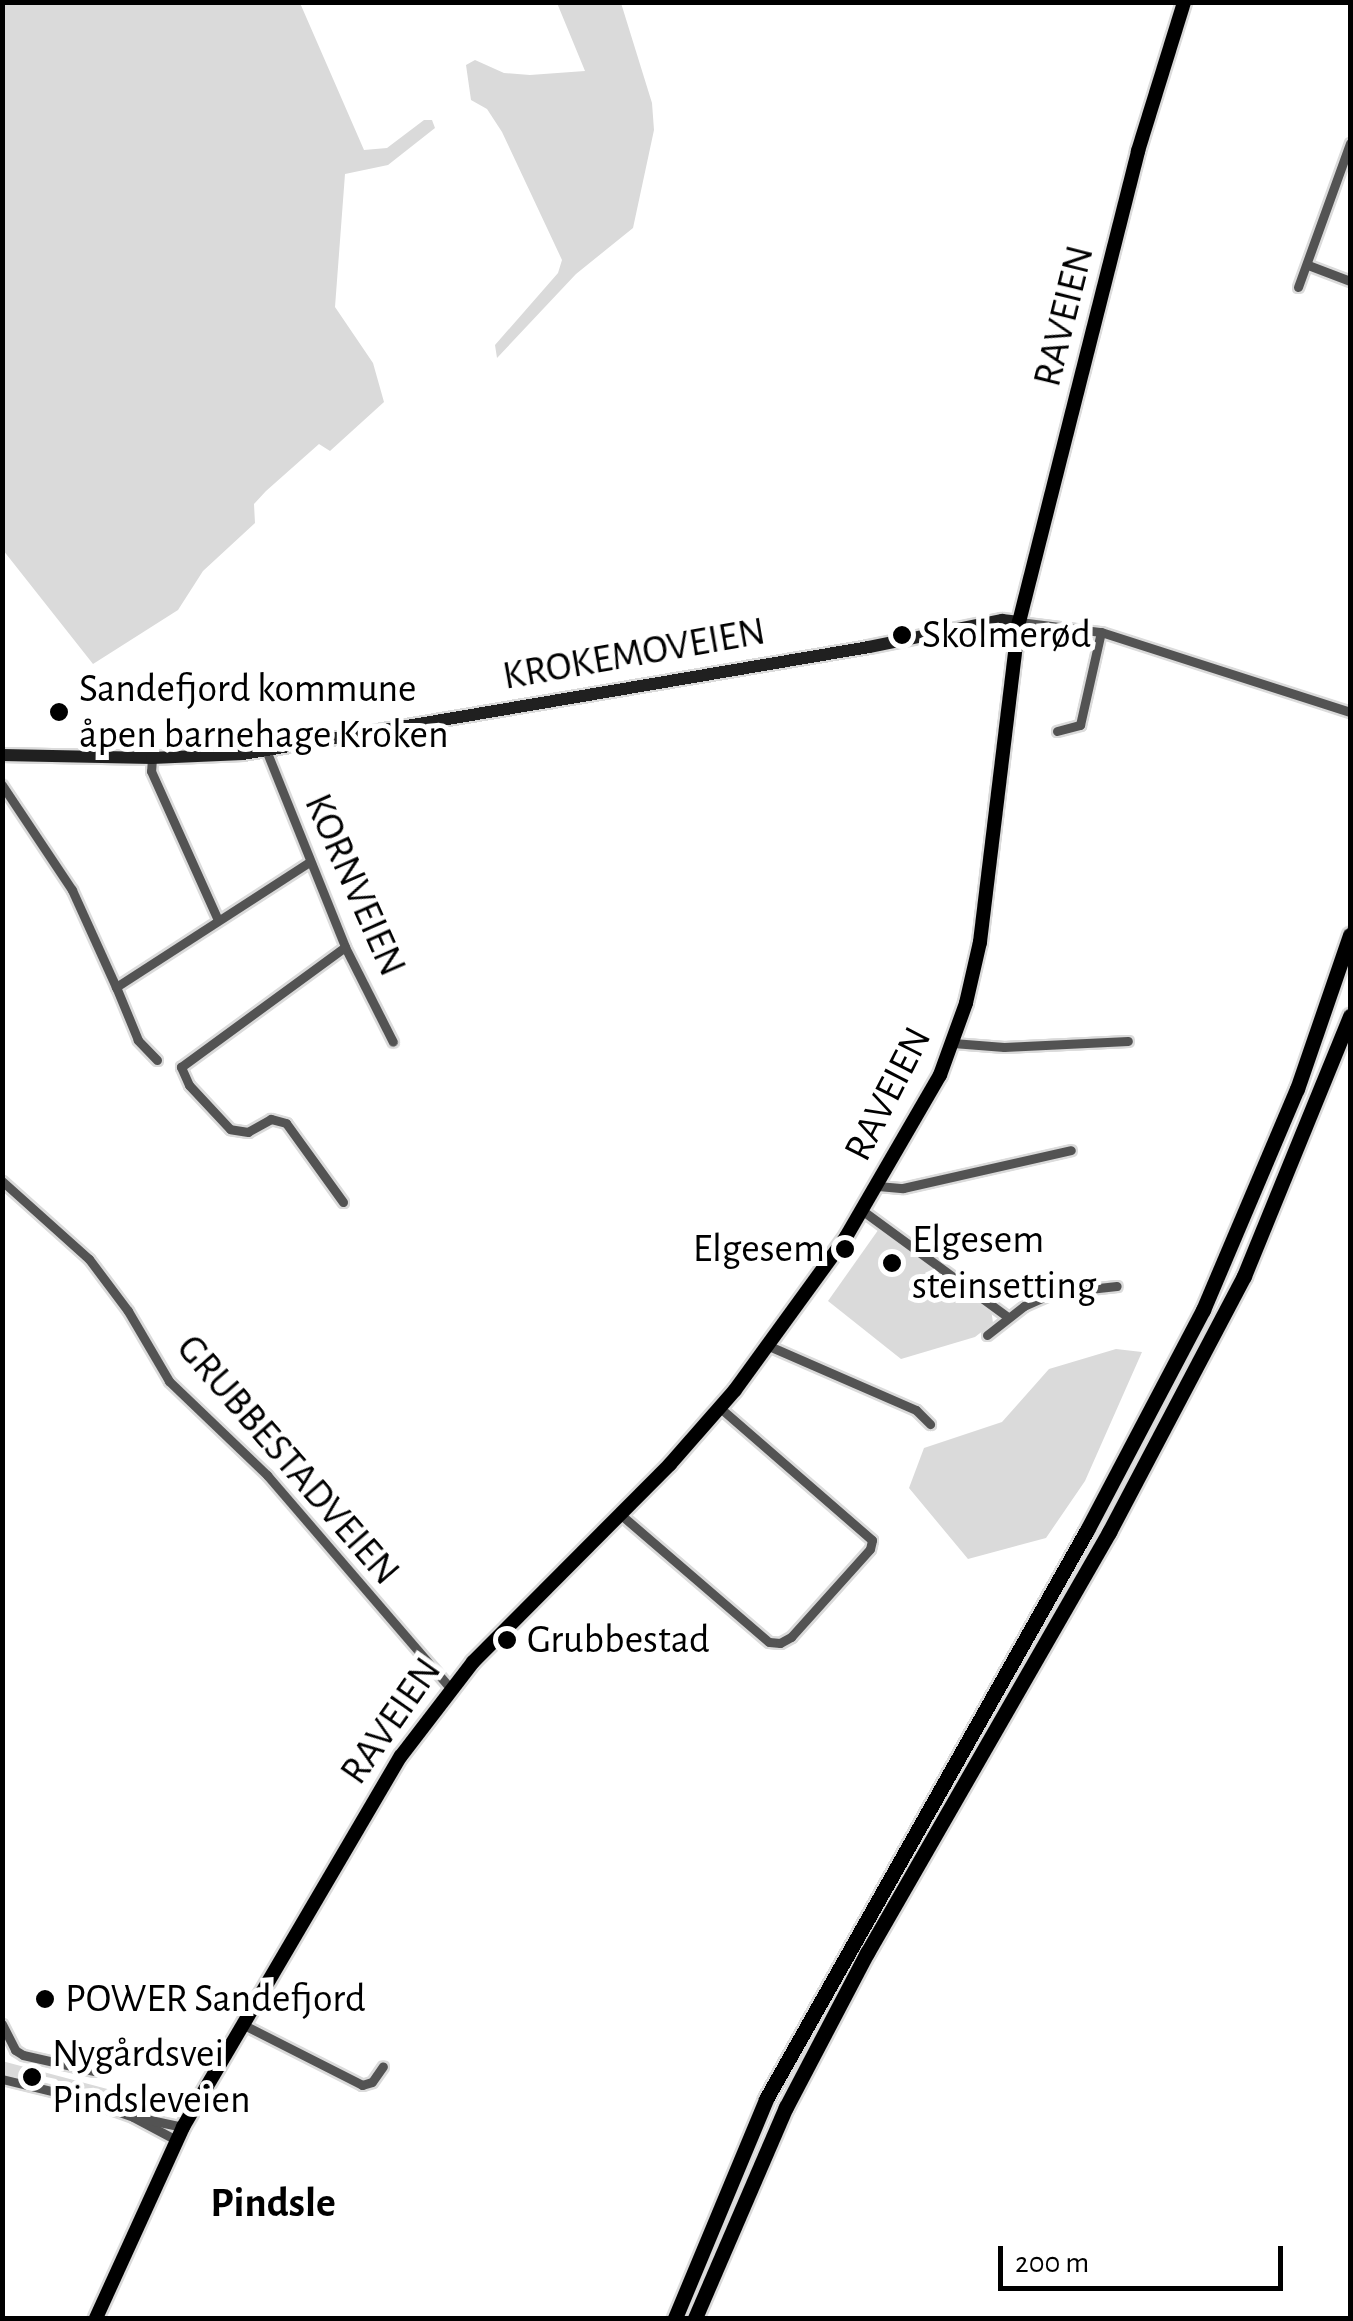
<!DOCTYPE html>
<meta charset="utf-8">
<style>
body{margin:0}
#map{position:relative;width:1353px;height:2321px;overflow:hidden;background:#fff;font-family:"Alegreya Sans",sans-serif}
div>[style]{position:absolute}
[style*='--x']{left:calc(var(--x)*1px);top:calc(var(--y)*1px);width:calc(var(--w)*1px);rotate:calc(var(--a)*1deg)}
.green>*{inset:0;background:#dadada}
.roads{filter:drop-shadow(2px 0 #dbdbdb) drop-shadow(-2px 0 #dbdbdb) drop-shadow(0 2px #dbdbdb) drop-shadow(0 -2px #dbdbdb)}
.street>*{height:9px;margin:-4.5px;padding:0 4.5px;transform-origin:4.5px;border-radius:4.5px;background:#535353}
.secondary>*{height:12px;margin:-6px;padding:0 6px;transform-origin:6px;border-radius:6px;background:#202020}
.primary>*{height:14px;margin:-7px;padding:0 7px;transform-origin:7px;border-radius:7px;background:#000}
.highway>*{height:15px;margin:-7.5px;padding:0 7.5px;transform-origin:7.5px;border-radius:7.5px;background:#000}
.dots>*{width:28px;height:28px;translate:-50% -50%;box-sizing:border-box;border:5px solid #fff;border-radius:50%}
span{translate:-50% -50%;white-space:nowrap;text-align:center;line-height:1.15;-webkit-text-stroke:10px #fff;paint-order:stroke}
.street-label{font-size:40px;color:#000}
.poi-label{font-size:40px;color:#000}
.left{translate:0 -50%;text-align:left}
.right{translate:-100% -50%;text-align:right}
.neighbourhood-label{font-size:42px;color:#000;font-weight:700}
.frame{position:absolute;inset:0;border:5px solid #000;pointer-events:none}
.scale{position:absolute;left:998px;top:2246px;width:285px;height:45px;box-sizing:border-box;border:5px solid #000;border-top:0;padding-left:12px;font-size:30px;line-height:35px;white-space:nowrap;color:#000;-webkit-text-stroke:8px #fff;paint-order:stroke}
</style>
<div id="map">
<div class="green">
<div style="clip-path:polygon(2px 3px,300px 3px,364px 150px,387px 148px,424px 120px,432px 120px,435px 128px,388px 165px,345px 174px,335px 307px,373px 363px,384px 402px,330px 451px,319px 444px,266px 491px,254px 504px,255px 523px,203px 571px,178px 610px,93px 664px,3px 550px)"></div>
<div style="clip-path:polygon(557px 3px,621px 3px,652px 103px,654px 130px,633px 228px,576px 274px,497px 358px,495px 345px,558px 273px,562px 260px,502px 132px,487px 109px,471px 100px,466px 65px,475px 60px,504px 73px,530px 75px,585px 71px)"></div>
<div style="clip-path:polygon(881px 1226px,991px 1309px,993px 1323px,975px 1337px,901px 1359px,828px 1301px)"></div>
<div style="clip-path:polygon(1116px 1349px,1142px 1352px,1085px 1481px,1046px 1538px,968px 1559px,909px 1488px,924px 1448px,1002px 1422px,1049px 1369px)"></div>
<div style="clip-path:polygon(2px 2061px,130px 2095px,137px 2099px,127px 2109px,67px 2089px,56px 2079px,27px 2073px,20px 2078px,3px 2074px)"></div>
</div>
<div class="roads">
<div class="street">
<div style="--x:1308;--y:265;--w:45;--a:20.9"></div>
<div style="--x:1298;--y:287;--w:153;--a:-70.1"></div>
<div style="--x:1019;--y:622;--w:83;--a:7"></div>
<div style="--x:1101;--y:632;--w:262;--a:17.8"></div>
<div style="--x:1057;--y:731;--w:24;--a:-15"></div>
<div style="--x:1080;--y:725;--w:95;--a:-77.3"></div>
<div style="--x:266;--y:750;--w:212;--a:68.1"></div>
<div style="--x:345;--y:947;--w:106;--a:63.2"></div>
<div style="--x:152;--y:758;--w:13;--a:94"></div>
<div style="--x:151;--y:771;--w:163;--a:65.8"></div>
<div style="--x:2;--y:785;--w:126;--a:56.3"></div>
<div style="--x:72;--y:890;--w:107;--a:65.6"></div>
<div style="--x:953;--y:1043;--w:51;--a:4.5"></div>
<div style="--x:1004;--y:1047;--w:124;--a:-2.8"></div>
<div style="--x:157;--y:1060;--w:28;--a:-134"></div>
<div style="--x:138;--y:1040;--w:57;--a:-112.5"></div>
<div style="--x:116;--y:987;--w:229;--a:-32.9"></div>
<div style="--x:2;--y:1181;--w:117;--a:41.9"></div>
<div style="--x:89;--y:1259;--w:65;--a:53.1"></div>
<div style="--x:128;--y:1311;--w:81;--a:59.6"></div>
<div style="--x:169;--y:1381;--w:136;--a:43.8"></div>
<div style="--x:267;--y:1475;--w:282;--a:49.3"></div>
<div style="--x:878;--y:1186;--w:25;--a:5"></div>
<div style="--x:903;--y:1188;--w:172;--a:-12.7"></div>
<div style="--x:343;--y:1202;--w:97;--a:-125.8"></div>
<div style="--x:286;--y:1123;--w:16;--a:-165"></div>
<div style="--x:271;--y:1119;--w:26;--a:151"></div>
<div style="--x:248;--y:1132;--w:18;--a:-171"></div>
<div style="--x:230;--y:1129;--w:60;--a:-133"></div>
<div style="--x:189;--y:1085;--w:20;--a:-114"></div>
<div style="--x:181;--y:1067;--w:203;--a:-36.2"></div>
<div style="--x:863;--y:1211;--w:180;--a:36.2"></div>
<div style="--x:987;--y:1335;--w:47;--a:-38.1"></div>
<div style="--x:1024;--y:1306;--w:32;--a:-24"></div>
<div style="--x:1053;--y:1293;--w:64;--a:-6.2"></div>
<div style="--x:769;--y:1346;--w:160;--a:23.5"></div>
<div style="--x:916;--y:1410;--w:20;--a:45"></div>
<div style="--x:620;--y:1514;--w:196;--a:40.7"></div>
<div style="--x:769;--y:1642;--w:11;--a:5"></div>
<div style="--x:780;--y:1643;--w:13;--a:-29"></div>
<div style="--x:791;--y:1637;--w:118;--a:-48.1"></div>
<div style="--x:870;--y:1549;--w:9;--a:-77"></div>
<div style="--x:872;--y:1540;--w:201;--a:-139"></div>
<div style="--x:2;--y:2024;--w:29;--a:63"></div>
<div style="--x:15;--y:2050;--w:9;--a:32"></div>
<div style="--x:23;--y:2055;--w:73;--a:12.7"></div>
<div style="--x:242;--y:2024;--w:135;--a:26.9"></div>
<div style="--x:362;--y:2085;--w:10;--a:-17"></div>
<div style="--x:372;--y:2082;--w:19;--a:-55"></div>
<div style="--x:2;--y:2079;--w:80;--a:13.7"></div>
<div style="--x:80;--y:2098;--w:56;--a:19.7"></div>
<div style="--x:133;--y:2117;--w:49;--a:28.1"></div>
<div style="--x:136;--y:2117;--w:48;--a:12"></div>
</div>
<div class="secondary">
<div style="--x:2;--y:755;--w:150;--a:1.1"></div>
<div style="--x:152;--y:758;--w:91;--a:-2.5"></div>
<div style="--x:243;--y:754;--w:635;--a:-9.7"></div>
<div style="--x:869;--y:647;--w:136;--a:-11.5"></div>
<div style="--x:1002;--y:620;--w:17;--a:7"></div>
</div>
<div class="primary">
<div style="--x:96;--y:2318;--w:210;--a:-65.5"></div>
<div style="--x:183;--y:2127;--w:430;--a:-59.6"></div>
<div style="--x:401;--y:1756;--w:118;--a:-52.5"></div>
<div style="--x:473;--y:1662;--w:279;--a:-45.1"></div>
<div style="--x:670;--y:1464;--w:98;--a:-48.7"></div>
<div style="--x:735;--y:1390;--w:189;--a:-54"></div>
<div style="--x:846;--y:1237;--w:187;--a:-59.9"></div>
<div style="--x:940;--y:1075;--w:77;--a:-70.1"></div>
<div style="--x:966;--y:1003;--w:63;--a:-77.1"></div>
<div style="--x:980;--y:942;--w:322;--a:-83.1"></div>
<div style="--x:1019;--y:622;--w:486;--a:-75.8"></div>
<div style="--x:1138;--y:151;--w:156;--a:-72.8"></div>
</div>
<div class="highway">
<div style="--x:675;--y:2318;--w:237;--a:-67.4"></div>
<div style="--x:766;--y:2099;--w:653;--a:-60.57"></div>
<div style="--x:1087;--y:1530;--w:249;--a:-62.2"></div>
<div style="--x:1203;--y:1310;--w:240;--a:-67"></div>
<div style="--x:1297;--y:1089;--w:163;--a:-71"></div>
<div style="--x:695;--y:2318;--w:230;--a:-66.7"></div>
<div style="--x:786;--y:2107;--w:174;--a:-62.3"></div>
<div style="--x:867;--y:1953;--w:486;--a:-60.1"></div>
<div style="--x:1109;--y:1532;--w:289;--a:-62.2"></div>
<div style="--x:1244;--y:1276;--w:281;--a:-67.8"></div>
</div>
</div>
<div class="dots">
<div style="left:902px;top:635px;background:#000"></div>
<div style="left:59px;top:712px;background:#000"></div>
<div style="left:845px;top:1249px;background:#000"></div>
<div style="left:892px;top:1263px;background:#000"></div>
<div style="left:507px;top:1640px;background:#000"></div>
<div style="left:45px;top:1999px;background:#000"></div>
<div style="left:32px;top:2077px;background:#000"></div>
</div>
<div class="street-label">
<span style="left:1064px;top:316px;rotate:-76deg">RAVEIEN</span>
<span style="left:634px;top:654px;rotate:-10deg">KROKEMOVEIEN</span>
<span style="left:355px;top:885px;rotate:66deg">KORNVEIEN</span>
<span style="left:888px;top:1094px;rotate:-63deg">RAVEIEN</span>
<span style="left:288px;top:1460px;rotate:49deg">GRUBBESTADVEIEN</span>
<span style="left:391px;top:1721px;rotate:-55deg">RAVEIEN</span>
</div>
<div class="poi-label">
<span class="left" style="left:922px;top:635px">Skolmerød</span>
<span class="left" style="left:79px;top:712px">Sandefjord kommune<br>åpen barnehage Kroken</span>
<span class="left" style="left:912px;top:1263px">Elgesem<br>steinsetting</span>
<span class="right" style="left:825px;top:1249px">Elgesem</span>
<span class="left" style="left:527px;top:1640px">Grubbestad</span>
<span class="left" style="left:65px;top:1999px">POWER Sandefjord</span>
<span class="left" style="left:52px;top:2077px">Nygårdsvei<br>Pindsleveien</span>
</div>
<div class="neighbourhood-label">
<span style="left:273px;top:2203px">Pindsle</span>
</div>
<div class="frame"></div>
<div class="scale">200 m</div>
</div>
